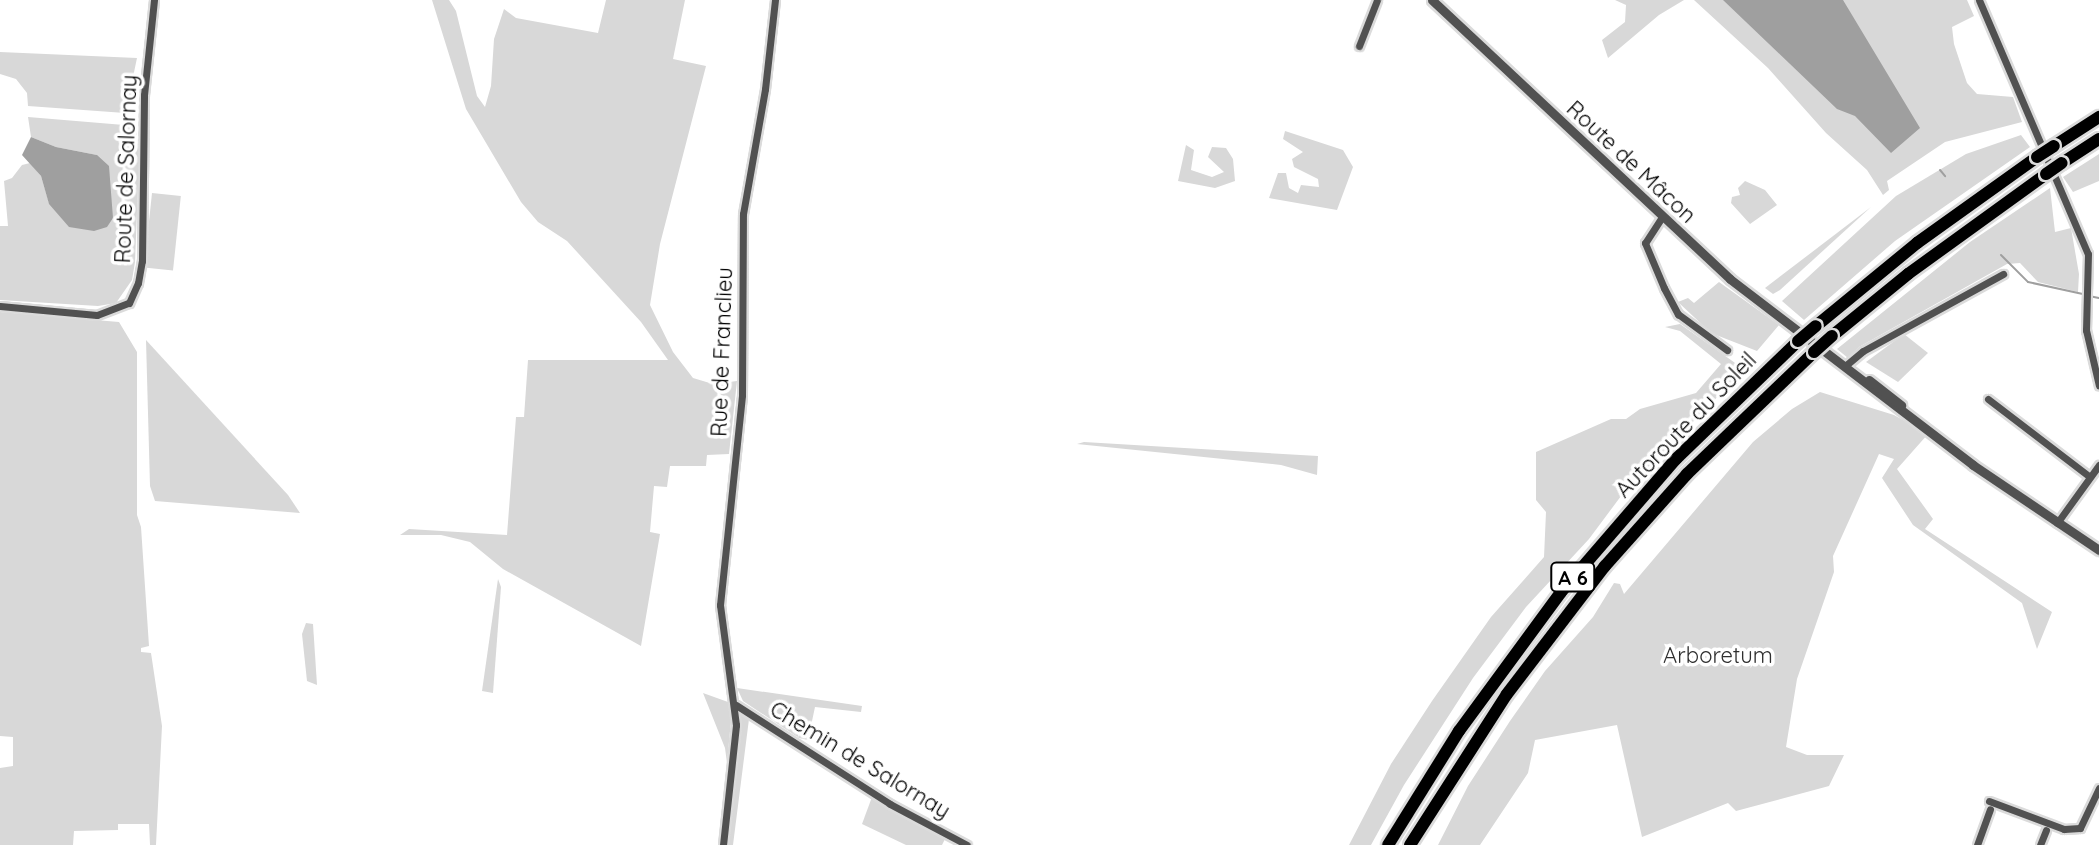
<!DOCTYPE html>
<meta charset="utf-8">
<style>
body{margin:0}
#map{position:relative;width:2099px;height:845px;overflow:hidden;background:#fff;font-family:Quicksand,sans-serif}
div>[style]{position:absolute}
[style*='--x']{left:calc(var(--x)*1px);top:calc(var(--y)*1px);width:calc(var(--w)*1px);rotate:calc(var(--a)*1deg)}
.green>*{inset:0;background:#d8d8d8;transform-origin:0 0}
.water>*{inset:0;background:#9f9f9f}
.stream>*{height:2px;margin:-1px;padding:0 1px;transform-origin:1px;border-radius:1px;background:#9f9f9f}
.roads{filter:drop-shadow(2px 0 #dbdbdb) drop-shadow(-2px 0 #dbdbdb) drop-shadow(0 2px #dbdbdb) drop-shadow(0 -2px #dbdbdb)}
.minor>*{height:7px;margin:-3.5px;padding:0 3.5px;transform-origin:3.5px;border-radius:3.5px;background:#515151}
.tertiary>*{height:9px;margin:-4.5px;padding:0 4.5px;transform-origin:4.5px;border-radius:4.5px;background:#515151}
.motorway>*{height:12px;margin:-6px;padding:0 6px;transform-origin:6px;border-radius:6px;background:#000}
.bridges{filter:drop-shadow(2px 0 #dbdbdb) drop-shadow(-2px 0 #dbdbdb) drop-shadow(0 2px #dbdbdb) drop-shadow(0 -2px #dbdbdb)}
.motorway-bridge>*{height:12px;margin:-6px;padding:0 6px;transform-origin:6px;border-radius:6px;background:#000}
span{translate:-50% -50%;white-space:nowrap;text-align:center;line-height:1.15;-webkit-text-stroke:7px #fff;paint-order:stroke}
.shield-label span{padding:2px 6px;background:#fff;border:2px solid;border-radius:6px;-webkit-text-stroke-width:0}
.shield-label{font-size:20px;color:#000;font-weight:700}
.street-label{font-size:22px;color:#000}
.park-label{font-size:22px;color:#2f2f2f}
</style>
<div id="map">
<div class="green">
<div style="clip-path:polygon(432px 0,449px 0,456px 11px,477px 96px,485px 107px,491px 86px,494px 39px,504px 9px,516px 18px,598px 33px,606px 0,685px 0,673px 59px,706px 66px,660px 244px,650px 305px,673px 352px,693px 378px,713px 384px,737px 381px,729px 454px,707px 455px,706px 466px,670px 466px,667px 487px,654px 486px,650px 532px,660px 534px,641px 646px,503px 569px,470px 542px,441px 535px,400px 535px,409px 529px,507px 535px,516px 417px,524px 417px,528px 360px,668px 360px,641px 322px,567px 241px,538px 222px,521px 202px,466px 109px)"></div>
<div style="clip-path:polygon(1615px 0,1684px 0,1659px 15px,1608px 58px,1602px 40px,1625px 22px,1626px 5px)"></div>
<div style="clip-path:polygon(1694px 0,1967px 0,1974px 16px,1952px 27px,1954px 44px,1967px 83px,1977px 94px,2013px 97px,2022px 122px,1945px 142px,1887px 181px,1889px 190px,1883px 195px,1867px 170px,1826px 133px,1768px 68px)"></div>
<div style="clip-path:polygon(0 52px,137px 58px,133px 77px,136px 110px,125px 113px,28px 106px,27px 93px,16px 79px,0 74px)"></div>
<div style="clip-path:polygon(28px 117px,136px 126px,139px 160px,135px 262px,132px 280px,116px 303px,98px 306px,0 300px,0 226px,8px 226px,4px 181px,12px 178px,22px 165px,30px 163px,41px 176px,49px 203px,97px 155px,56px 147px,31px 137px)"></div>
<div style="clip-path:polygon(1285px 131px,1343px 150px,1353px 167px,1337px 210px,1269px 198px,1278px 173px,1286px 173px,1289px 188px,1298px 193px,1301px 185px,1319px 187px,1318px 179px,1294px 167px,1292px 159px,1303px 152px,1283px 139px)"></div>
<div style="clip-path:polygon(2021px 135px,2030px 147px,1895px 241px,1804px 320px,1782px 301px,1896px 196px,1966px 154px)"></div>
<div style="clip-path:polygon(1186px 145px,1194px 150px,1191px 170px,1212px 177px,1224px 172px,1208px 157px,1212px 147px,1226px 148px,1233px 159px,1235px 181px,1215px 188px,1178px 181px)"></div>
<div style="clip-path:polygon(2099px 154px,2099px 181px,2073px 192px,2063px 177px)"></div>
<div style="clip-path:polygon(1745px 181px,1765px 190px,1777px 205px,1750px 224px,1731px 203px,1732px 197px,1740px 195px,1738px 188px)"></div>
<div style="clip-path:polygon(2050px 188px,2055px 232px,2071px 228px,2079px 274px,2078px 292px,2038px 282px,2020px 263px,2007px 264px,1859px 347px,1848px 358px,1837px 349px,1970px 242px)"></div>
<div style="left:152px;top:193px;width:29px;height:75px;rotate:6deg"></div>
<div style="clip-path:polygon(1871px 207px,1780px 290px,1773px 294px,1765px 288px)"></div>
<div style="clip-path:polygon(1719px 282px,1779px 325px,1757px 351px,1711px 333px,1678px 302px,1688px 298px,1694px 303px)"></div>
<div style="clip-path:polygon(0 312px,119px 322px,137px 352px,137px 515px,141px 527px,149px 646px,141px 648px,141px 652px,151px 653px,162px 726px,156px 845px,150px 845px,149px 824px,118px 824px,118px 830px,74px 831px,73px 845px,0 845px,0 768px,13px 766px,13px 737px,0 736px)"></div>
<div style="clip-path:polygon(1680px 324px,1738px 365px,1741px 373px,1624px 492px,1589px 539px,1526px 607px,1473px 678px,1404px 785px,1371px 845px,1349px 845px,1391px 764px,1432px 701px,1491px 617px,1544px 557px,1546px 512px,1536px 500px,1536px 452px,1611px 419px,1626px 419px,1640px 409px,1696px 393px,1721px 364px,1680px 331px,1665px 327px)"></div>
<div style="clip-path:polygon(1904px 334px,1928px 353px,1898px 382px,1866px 362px)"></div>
<div style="clip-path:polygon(146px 340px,288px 495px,300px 513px,155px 501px,150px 486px)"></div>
<div style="clip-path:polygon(1820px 392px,1894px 415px,1928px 434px,1897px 469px,1933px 519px,1925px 529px,2052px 612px,2037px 649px,2022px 603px,1913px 525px,1882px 478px,1894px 459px,1879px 454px,1833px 556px,1834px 572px,1797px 679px,1786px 747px,1807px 755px,1844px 755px,1829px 786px,1736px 811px,1728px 803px,1642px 837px,1617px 725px,1535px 740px,1528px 773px,1480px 845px,1438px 845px,1468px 786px,1510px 721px,1545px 671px,1593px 617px,1614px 583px,1620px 584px,1624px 594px,1753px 442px,1792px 409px)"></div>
<div style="clip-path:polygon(1084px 442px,1318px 456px,1317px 475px,1281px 465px,1077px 444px)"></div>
<div style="clip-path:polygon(498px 579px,501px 587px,493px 693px,482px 691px)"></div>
<div style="clip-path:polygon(306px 623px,313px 624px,317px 685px,307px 681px,302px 634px)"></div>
<div style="clip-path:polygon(737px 688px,862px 706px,861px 712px,815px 707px,808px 740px,799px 738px,743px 701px)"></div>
<div style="clip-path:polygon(703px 693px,728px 702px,732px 710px,727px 763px,725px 748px)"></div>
<div style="clip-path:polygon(739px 711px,749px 719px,733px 845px,727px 845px,739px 739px)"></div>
<div style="clip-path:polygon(872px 797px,945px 839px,942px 845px,906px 845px,862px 824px)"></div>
</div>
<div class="water">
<div style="clip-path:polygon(1723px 0,1843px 0,1920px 128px,1891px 153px,1855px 116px,1837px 109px)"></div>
<div style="clip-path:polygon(31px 137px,56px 147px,97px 155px,109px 166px,113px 218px,107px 227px,94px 231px,69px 227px,49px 204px,41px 176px,22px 155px)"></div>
</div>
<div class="stream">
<div style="--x:1940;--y:170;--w:8;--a:50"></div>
<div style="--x:2001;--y:255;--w:38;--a:45"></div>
<div style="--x:2028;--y:282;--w:56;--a:12.3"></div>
<div style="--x:2089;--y:296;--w:10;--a:11"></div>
</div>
<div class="roads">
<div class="minor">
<div style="--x:1979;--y:0;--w:276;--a:66.8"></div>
<div style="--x:2088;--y:254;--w:76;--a:91.5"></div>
<div style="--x:2086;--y:330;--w:57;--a:76.9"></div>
<div style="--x:1359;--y:46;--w:49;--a:-68.6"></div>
<div style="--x:1662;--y:217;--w:31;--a:123"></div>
<div style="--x:1645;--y:243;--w:49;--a:67.1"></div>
<div style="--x:1664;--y:288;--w:30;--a:62"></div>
<div style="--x:1678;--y:314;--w:61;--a:36.3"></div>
<div style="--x:0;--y:306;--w:97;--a:5.3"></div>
<div style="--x:97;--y:315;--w:34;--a:-21"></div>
<div style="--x:129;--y:303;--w:22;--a:-66"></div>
<div style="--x:138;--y:283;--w:22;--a:-80"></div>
<div style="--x:142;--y:261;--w:166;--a:-89.3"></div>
<div style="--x:144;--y:95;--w:96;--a:-84"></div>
<div style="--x:1845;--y:366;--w:23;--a:-40"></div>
<div style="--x:1863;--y:351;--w:160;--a:-28.8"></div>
<div style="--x:1988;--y:399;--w:128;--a:37.4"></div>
<div style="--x:2057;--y:523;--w:72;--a:-54.1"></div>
<div style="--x:736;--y:705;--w:183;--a:32.7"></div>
<div style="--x:890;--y:804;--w:87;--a:28"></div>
<div style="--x:1989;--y:801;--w:80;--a:20.5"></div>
<div style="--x:2064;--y:829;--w:16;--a:-4"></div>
<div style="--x:2080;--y:828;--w:44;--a:-64.6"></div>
<div style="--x:723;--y:845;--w:121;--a:-83.8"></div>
<div style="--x:736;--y:725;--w:121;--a:-97.6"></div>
<div style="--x:720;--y:605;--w:211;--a:-84"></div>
<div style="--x:742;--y:395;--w:181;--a:-89.7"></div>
<div style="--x:743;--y:214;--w:127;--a:-80"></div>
<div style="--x:765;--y:89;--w:90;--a:-83.6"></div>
<div style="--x:1977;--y:845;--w:38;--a:-70"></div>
<div style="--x:2040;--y:845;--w:16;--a:-68"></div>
</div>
<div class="tertiary">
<div style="--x:1432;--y:0;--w:408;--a:43.1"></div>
<div style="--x:1730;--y:279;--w:306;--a:37.4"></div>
<div style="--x:1973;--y:465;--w:152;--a:34"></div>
<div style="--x:1869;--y:380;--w:41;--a:38"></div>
</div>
<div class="motorway">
<div style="--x:2054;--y:146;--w:54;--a:-32.8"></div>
<div style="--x:2062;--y:163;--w:44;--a:-33"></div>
<div style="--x:1816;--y:326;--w:131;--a:-39.4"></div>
<div style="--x:1917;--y:243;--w:148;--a:-35.6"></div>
<div style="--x:1832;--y:336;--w:98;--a:-39.2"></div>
<div style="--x:1908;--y:274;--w:170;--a:-35.9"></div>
<div style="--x:1388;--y:845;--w:134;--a:-58.1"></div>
<div style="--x:1459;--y:731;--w:172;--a:-53.7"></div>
<div style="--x:1561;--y:592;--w:176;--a:-49.2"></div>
<div style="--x:1676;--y:459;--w:170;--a:-44"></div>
<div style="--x:1410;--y:845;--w:179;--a:-57.3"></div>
<div style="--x:1507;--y:694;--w:161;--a:-52.6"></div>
<div style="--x:1605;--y:566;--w:123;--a:-48.3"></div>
<div style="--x:1687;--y:474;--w:176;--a:-43.8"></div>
</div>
</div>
<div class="bridges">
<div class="motorway-bridge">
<div style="--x:2037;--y:157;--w:20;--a:-33"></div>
<div style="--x:2046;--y:174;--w:19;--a:-35"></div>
<div style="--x:1798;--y:341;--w:23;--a:-40"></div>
<div style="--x:1814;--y:352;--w:24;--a:-42"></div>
</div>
</div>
<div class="shield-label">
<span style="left:1573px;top:577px">A 6</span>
</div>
<div class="street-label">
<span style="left:1631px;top:162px;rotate:43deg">Route de Mâcon</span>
<span style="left:126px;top:169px;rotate:-88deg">Route de Salornay</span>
<span style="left:722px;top:352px;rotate:-88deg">Rue de Franclieu</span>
<span style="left:1686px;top:425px;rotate:-46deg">Autoroute du Soleil</span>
<span style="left:860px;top:760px;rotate:31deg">Chemin de Salornay</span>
</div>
<div class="park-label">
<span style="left:1718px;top:656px">Arboretum</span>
</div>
</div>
